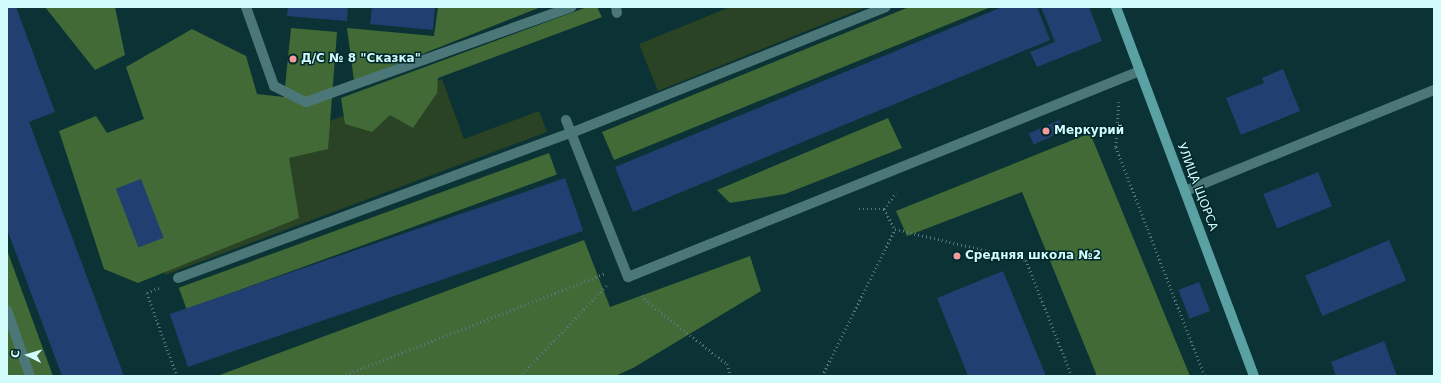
<!DOCTYPE html>
<meta charset="utf-8">
<style>
body{margin:0}
#map{position:relative;width:1441px;height:383px;overflow:hidden;background:#0b3234;font-family:"DejaVu Sans",sans-serif}
div>[style]{position:absolute}
[style*='--x']{left:calc(var(--x)*1px);top:calc(var(--y)*1px);width:calc(var(--w)*1px);rotate:calc(var(--a)*1deg)}
.green>*{inset:0;background:#2a4324}
.forest>*{inset:0;background:#416a36;transform-origin:0 0}
.building>*{inset:0;background:#214071;transform-origin:0 0}
.path>*{height:2.5px;margin-top:-1.25px;transform-origin:0;background:repeating-linear-gradient(90deg,#52797b 0 1px,transparent 0 4px)}
.lane>*{height:10px;margin:-5px;padding:0 5px;transform-origin:5px;border-radius:5px;background:#4c7779}
.street>*{height:10px;margin:-5px;padding:0 5px;transform-origin:5px;border-radius:5px;background:#4c7779}
.secondary>*{height:10px;margin:-5px;padding:0 5px;transform-origin:5px;border-radius:5px;background:#5aa1a4}
.dots>*{width:11px;height:11px;translate:-50% -50%;box-sizing:border-box;border:2px solid #00282a;border-radius:50%}
span{translate:-50% -50%;white-space:nowrap;text-align:center;line-height:1.15;-webkit-text-stroke:3px #00282a;paint-order:stroke}
.poi-label{font-size:12px;color:#d2fbfc;font-weight:700}
.left{translate:0 -50%;text-align:left}
.street-label{font-size:12px;color:#d2fbfc}
.frame{position:absolute;inset:0;border:8px solid #d2fbfc;pointer-events:none}
.north{position:absolute;left:8px;top:335px;width:40px;height:40px;-webkit-text-stroke:3px #00282a;paint-order:stroke;rotate:275deg;font-size:11px;font-weight:700;line-height:16px;text-align:center;color:#d2fbfc}
.north::after{content:'';display:block;margin:auto;width:14px;height:18px;background:#d2fbfc;clip-path:polygon(50% 0,100% 100%,50% 72%,0 100%)}
</style>
<div id="map">
<div class="green">
<div style="clip-path:polygon(730px 7px,866px 7px,658px 91px,639px 44px)"></div>
<div style="clip-path:polygon(442px 79px,464px 139px,539px 111px,547px 132px,165px 275px,135px 194px)"></div>
</div>
<div class="forest">
<div style="clip-path:polygon(45px 7px,115px 7px,125px 55px,95px 70px)"></div>
<div style="clip-path:polygon(438px 7px,541px 7px,354px 81px,347px 28px,434px 36px)"></div>
<div style="clip-path:polygon(587px 7px,597px 7px,602px 17px,438px 78px,437px 93px,413px 128px,390px 115px,372px 132px,345px 124px,341px 98px)"></div>
<div style="clip-path:polygon(909px 7px,991px 7px,614px 160px,602px 132px)"></div>
<div style="clip-path:polygon(291px 28px,337px 32px,328px 149px,289px 158px,299px 218px,138px 283px,104px 269px,59px 131px,96px 116px,107px 133px,144px 119px,126px 67px,192px 29px,246px 56px,257px 94px,284px 97px)"></div>
<div style="clip-path:polygon(888px 118px,902px 148px,785px 194px,730px 203px,717px 190px)"></div>
<div style="clip-path:polygon(1090px 133px,1190px 376px,1097px 376px,1022px 192px,907px 236px,896px 211px)"></div>
<div style="left:549px;top:153px;width:23px;height:394px;rotate:70deg"></div>
<div style="clip-path:polygon(584px 240px,610px 307px,750px 256px,761px 291px,633px 368px,615px 376px,217px 376px)"></div>
<div style="clip-path:polygon(7px 250px,53px 376px,7px 376px)"></div>
</div>
<div class="building">
<div style="clip-path:polygon(7px 7px,16px 7px,55px 112px,29px 122px,124px 376px,62px 376px,7px 229px)"></div>
<div style="clip-path:polygon(288px 7px,348px 7px,347px 21px,287px 16px)"></div>
<div style="clip-path:polygon(372px 7px,435px 7px,433px 30px,370px 24px)"></div>
<div style="clip-path:polygon(1002px 7px,1037px 7px,1050px 40px,633px 212px,615px 167px)"></div>
<div style="clip-path:polygon(1041px 7px,1089px 7px,1102px 41px,1037px 67px,1030px 52px,1055px 42px)"></div>
<div style="clip-path:polygon(1283px 69px,1300px 111px,1241px 135px,1226px 98px,1264px 83px,1262px 78px)"></div>
<div style="left:1059px;top:120px;width:12px;height:33px;rotate:66deg"></div>
<div style="left:1318px;top:172px;width:37px;height:59px;rotate:68deg"></div>
<div style="left:565px;top:178px;width:56px;height:418px;rotate:71deg"></div>
<div style="left:141px;top:179px;width:63px;height:27px;rotate:69deg"></div>
<div style="left:1389px;top:240px;width:44px;height:91px;rotate:67deg"></div>
<div style="clip-path:polygon(1003px 271px,1046px 376px,968px 376px,937px 298px)"></div>
<div style="left:1199px;top:282px;width:31px;height:22px;rotate:69deg"></div>
<div style="clip-path:polygon(1384px 341px,1397px 376px,1336px 376px,1331px 362px)"></div>
</div>
<div class="path">
<div style="--x:1119;--y:102;--w:45;--a:93.8"></div>
<div style="--x:1116;--y:147;--w:246;--a:68.8"></div>
<div style="--x:859;--y:209;--w:25;--a:0"></div>
<div style="--x:884;--y:209;--w:23;--a:61"></div>
<div style="--x:895;--y:229;--w:135;--a:13.3"></div>
<div style="--x:1026;--y:260;--w:125;--a:68.4"></div>
<div style="--x:884;--y:209;--w:20;--a:-53"></div>
<div style="--x:159;--y:288;--w:13;--a:157"></div>
<div style="--x:147;--y:293;--w:88;--a:70.1"></div>
<div style="--x:642;--y:295;--w:11;--a:49"></div>
<div style="--x:649;--y:303;--w:99;--a:38"></div>
<div style="--x:727;--y:364;--w:13;--a:72"></div>
<div style="--x:342;--y:376;--w:281;--a:-21.3"></div>
<div style="--x:520;--y:376;--w:126;--a:-46.3"></div>
<div style="--x:822;--y:376;--w:164;--a:-63.6"></div>
</div>
<div class="lane">
<div style="--x:246;--y:7;--w:84;--a:70.5"></div>
<div style="--x:274;--y:86;--w:36;--a:27"></div>
<div style="--x:306;--y:102;--w:282;--a:-19.7"></div>
<div style="--x:178;--y:278;--w:419;--a:-20.3"></div>
<div style="--x:571;--y:133;--w:339;--a:-21.8"></div>
<div style="--x:7;--y:310;--w:70;--a:70.8"></div>
</div>
<div class="street">
<div style="--x:616;--y:7;--w:6;--a:81"></div>
<div style="--x:566;--y:120;--w:169;--a:68.5"></div>
<div style="--x:628;--y:277;--w:552;--a:-21.92"></div>
<div style="--x:1185;--y:191;--w:269;--a:-22.1"></div>
</div>
<div class="secondary">
<div style="--x:1116;--y:7;--w:394;--a:69.5"></div>
</div>
<div class="dots">
<div style="left:293px;top:59px;background:#f59b9c"></div>
<div style="left:1046px;top:131px;background:#f59b9c"></div>
<div style="left:957px;top:256px;background:#f59b9c"></div>
</div>
<div class="poi-label">
<span class="left" style="left:301px;top:59px">Д/С № 8 "Сказка"</span>
<span class="left" style="left:1054px;top:131px">Меркурий</span>
<span class="left" style="left:965px;top:256px">Средняя школа №2</span>
</div>
<div class="street-label">
<span style="left:1197px;top:187px;rotate:69deg">УЛИЦА ЩОРСА</span>
</div>
<div class="frame"></div>
<div class="north">С</div>
</div>
